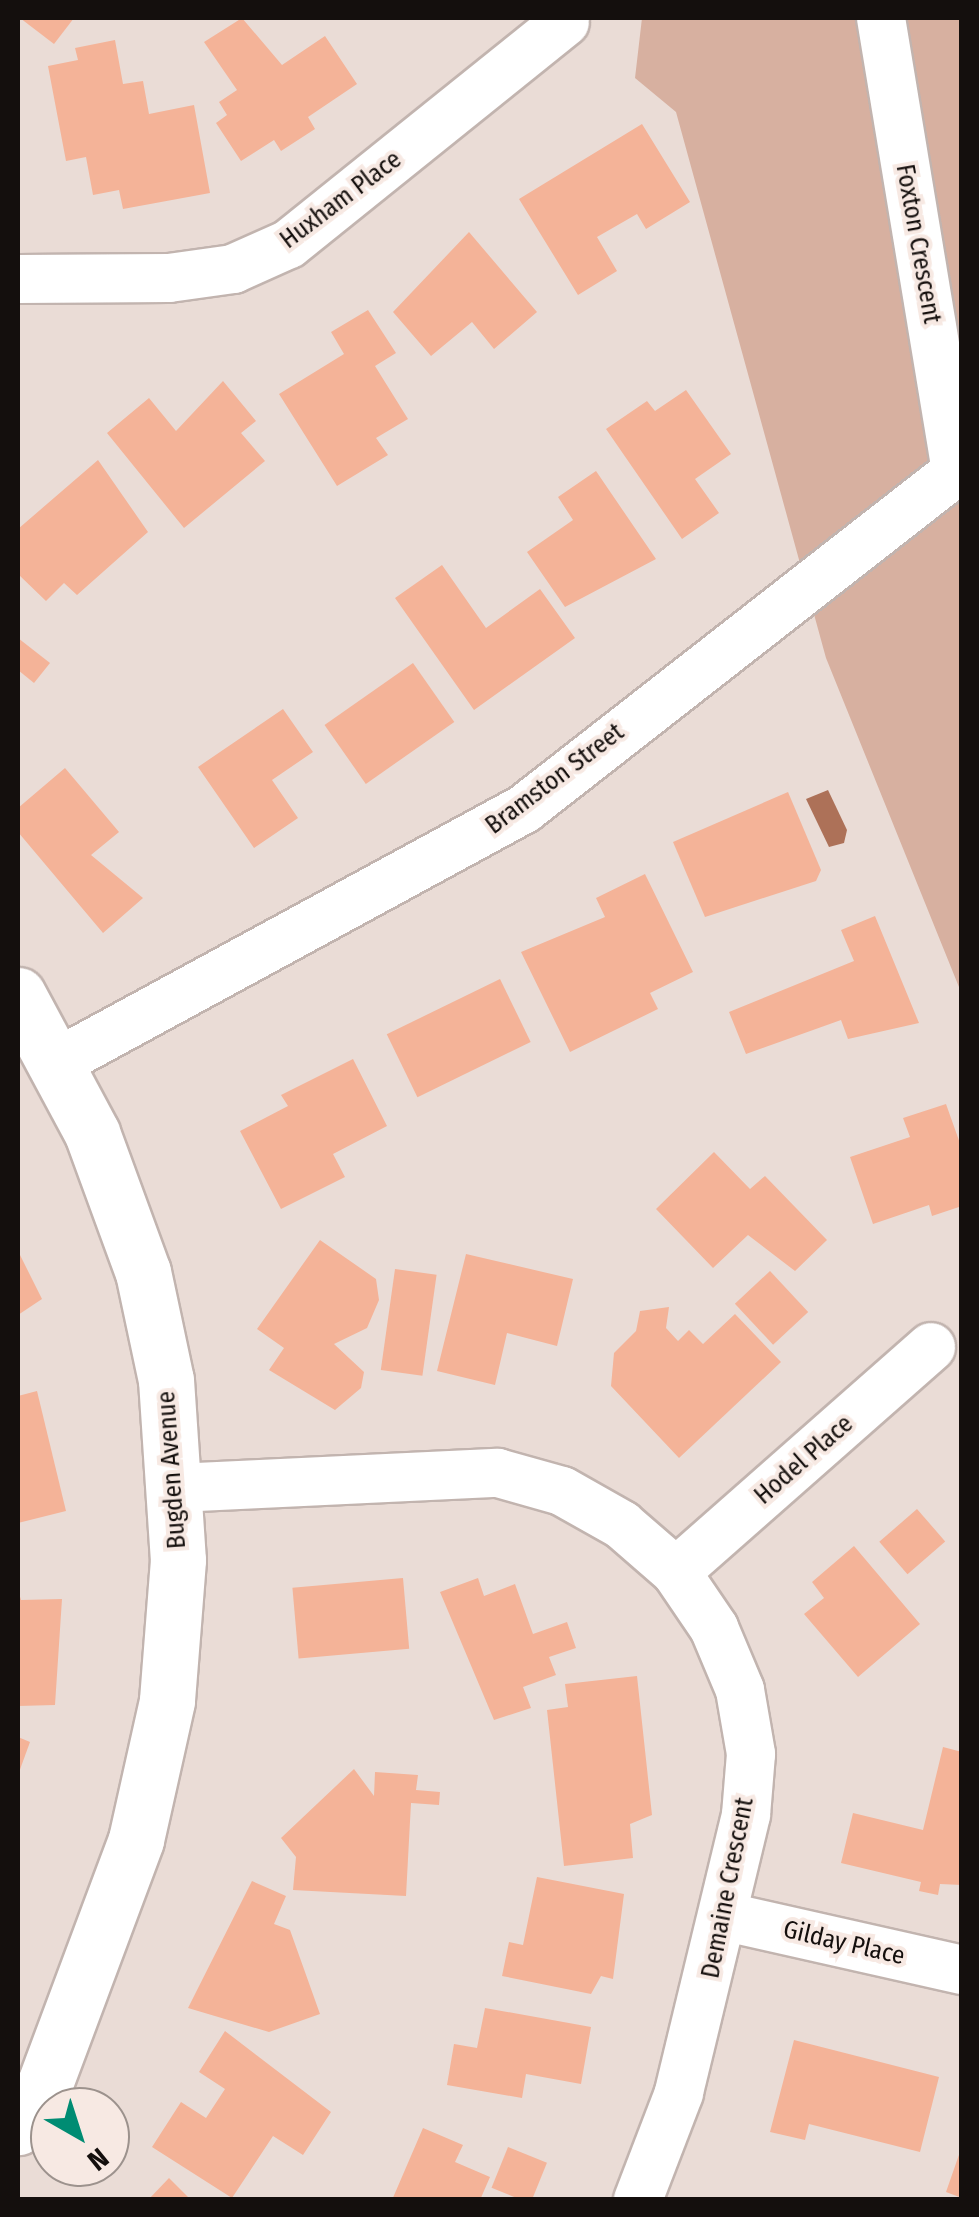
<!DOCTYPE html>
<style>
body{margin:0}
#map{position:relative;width:979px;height:2217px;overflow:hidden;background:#eadcd6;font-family:"Fira Sans Condensed",sans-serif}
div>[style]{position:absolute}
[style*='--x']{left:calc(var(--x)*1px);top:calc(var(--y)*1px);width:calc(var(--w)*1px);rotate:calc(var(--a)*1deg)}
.green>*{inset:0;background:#d7b0a0}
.water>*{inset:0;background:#ad7158}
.building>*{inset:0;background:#f4b398;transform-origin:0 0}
.roads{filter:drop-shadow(2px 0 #c2b4af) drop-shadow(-2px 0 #c2b4af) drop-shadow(0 2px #c2b4af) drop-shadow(0 -2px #c2b4af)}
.minor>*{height:48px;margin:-24px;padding:0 24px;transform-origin:24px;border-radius:24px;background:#fff}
.tertiary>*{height:55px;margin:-27.5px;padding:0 27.5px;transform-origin:27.5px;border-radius:27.5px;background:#fff}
span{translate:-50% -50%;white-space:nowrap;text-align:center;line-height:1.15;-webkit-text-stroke:8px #f7e9e3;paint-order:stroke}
.street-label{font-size:25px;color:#140f0d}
.frame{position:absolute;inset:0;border:20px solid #140f0d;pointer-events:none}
.north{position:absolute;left:30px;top:2087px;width:100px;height:100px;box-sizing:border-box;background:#f7e9e3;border:2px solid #9c928d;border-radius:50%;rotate:141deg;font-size:28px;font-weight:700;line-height:40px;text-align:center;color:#140f0d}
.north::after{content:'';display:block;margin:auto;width:35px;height:45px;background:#008c73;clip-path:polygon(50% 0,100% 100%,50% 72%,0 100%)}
</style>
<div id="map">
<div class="green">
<div style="clip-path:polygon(642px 18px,961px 18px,961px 992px,826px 658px,676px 112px,635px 78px)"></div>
</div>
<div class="water">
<div style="clip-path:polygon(828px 790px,847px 830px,844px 843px,829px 847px,806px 799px)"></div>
</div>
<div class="building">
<div style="clip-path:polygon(20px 18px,74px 18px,54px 44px)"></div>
<div style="clip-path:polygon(242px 18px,282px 65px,325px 36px,357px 84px,308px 117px,315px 129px,281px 151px,274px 140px,241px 161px,216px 123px,227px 115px,219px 102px,237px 90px,204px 42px)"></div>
<div style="clip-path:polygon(115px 40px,123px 84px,143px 81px,149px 114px,194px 105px,210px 193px,123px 209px,119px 190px,93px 195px,86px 157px,66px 161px,48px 66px,78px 60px,75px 48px)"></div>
<div style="clip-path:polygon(642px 124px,690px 202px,646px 229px,637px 214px,597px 237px,617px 271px,578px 295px,519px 199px)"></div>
<div style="clip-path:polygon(469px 232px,537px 312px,494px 349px,472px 322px,431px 356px,393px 312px)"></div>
<div style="clip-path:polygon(368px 310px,396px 353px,375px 366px,408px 419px,376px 438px,388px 455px,337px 486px,279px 394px,344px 354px,331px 332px)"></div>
<div style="clip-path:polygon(223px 381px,256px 421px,241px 433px,265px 461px,184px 528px,107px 433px,149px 398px,176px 431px)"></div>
<div style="clip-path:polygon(686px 390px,731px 454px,695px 479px,719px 513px,682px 539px,606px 429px,647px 401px,655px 411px)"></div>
<div style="clip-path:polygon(98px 460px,148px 532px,77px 595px,64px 583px,46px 601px,18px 574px,18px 529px)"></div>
<div style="clip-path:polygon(596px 471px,656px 559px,565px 607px,527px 552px,573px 520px,558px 497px)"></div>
<div style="clip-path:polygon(442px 565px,486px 628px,540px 589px,575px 638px,474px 710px,395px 598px)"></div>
<div style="clip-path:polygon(18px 638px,50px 663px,34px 683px,18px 670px)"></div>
<div style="left:413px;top:663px;width:72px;height:108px;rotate:55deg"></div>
<div style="clip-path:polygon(283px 709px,313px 752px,272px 780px,298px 818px,254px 848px,198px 767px)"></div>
<div style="clip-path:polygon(65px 768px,119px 832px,91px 855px,143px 898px,103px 933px,18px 832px,18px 808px)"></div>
<div style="clip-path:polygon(788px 792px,821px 870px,816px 881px,705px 917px,673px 842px)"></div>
<div style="clip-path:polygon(645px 874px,693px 972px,650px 993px,658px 1009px,570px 1052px,521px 952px,605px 917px,596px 898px)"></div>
<div style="clip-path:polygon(875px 916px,919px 1023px,848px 1039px,841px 1020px,746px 1054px,729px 1012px,854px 961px,841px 930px)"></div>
<div style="left:500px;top:979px;width:70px;height:126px;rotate:64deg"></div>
<div style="clip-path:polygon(353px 1059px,387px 1126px,333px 1154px,345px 1177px,281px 1209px,240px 1131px,288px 1106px,281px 1095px)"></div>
<div style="clip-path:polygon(946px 1104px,962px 1149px,962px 1206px,932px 1216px,929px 1205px,873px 1224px,850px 1157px,910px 1137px,903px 1118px)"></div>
<div style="clip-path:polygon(714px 1152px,750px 1189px,765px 1176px,827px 1240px,795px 1271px,748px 1235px,713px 1268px,656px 1209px)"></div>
<div style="clip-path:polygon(320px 1240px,376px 1279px,379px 1300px,367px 1328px,334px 1344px,364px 1372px,361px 1388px,335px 1410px,269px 1370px,284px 1348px,257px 1329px)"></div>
<div style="clip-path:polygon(18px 1251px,42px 1299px,18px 1315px)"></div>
<div style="clip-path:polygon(466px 1254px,573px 1279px,557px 1346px,507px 1333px,495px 1385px,437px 1371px)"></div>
<div style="left:395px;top:1269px;width:42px;height:102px;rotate:8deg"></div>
<div style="left:770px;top:1271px;width:56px;height:48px;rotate:47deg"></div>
<div style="clip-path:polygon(669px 1307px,666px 1328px,678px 1341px,689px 1330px,703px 1344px,735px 1314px,781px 1362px,679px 1458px,611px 1386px,614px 1353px,636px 1331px,640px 1311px)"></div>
<div style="clip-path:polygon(37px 1391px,66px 1511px,18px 1523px,18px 1396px)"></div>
<div style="left:917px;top:1509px;width:43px;height:50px;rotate:49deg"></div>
<div style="clip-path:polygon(854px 1546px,920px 1624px,858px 1677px,804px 1614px,824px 1598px,812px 1582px)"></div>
<div style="left:403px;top:1578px;width:71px;height:111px;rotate:85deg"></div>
<div style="clip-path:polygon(478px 1578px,484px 1596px,515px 1584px,533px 1634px,567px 1622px,576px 1648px,549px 1657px,556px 1675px,523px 1687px,531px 1708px,494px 1720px,440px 1592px)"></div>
<div style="clip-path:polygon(18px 1590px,21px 1600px,62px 1599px,55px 1705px,18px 1706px)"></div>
<div style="clip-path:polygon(637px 1676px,652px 1815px,630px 1824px,633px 1858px,564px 1866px,547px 1710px,568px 1707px,565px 1684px)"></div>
<div style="clip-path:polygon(18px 1737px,30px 1742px,18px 1775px)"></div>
<div style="clip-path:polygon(943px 1747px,962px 1752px,962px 1885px,940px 1884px,938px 1895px,919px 1891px,921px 1882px,841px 1863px,853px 1813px,923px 1830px)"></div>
<div style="clip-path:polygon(354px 1769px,374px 1796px,375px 1772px,418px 1775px,416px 1790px,440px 1792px,439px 1805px,411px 1803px,406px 1896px,293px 1890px,296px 1857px,281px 1838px)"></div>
<div style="clip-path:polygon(537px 1877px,624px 1894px,613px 1979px,601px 1976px,591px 1994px,502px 1976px,509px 1942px,523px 1945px)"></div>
<div style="clip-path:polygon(252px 1881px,286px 1896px,274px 1924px,290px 1930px,320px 2014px,269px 2032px,188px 2008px)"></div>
<div style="clip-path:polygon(485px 2008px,591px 2027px,581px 2084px,526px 2074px,522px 2098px,447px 2085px,454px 2044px,477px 2048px)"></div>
<div style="clip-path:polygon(225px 2031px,331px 2112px,303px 2155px,273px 2136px,232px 2198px,152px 2147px,181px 2102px,206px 2118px,225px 2089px,199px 2072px)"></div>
<div style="clip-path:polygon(794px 2040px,939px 2077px,920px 2152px,809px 2124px,805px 2140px,770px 2132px)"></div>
<div style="clip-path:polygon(423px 2128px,463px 2145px,455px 2162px,490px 2177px,480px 2200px,392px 2200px)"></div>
<div style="left:508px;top:2147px;width:42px;height:44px;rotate:22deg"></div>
<div style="clip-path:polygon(961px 2149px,962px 2149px,962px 2198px,946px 2192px)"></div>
<div style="clip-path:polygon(169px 2178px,191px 2200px,148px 2200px)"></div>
</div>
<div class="roads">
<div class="minor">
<div style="--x:881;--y:18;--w:458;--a:80.6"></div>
<div style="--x:18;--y:279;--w:151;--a:-0.4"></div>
<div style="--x:169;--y:278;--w:65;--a:-8"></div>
<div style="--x:233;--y:269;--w:61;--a:-24.1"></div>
<div style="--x:289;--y:244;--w:354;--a:-38.8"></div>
<div style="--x:58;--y:1062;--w:530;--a:-28.5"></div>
<div style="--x:524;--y:809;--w:556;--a:-37.98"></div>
<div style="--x:176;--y:1488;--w:322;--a:-2.7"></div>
<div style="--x:498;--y:1473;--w:66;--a:15.7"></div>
<div style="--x:562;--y:1491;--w:69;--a:29.5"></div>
<div style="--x:622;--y:1525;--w:72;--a:41"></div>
<div style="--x:676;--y:1572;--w:68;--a:55.8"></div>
<div style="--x:714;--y:1628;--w:67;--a:67.2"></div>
<div style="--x:740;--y:1690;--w:65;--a:80.2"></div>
<div style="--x:751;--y:1754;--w:61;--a:94.7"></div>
<div style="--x:746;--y:1815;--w:286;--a:103.6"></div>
<div style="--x:679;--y:2093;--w:115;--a:111"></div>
<div style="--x:676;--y:1572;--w:340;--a:-41.4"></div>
<div style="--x:727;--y:1917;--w:241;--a:12.7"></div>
</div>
<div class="tertiary">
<div style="--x:18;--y:995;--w:157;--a:61.8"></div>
<div style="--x:92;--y:1133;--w:148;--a:69.9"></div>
<div style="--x:143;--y:1272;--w:110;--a:78"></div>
<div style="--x:166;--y:1380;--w:180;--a:86.2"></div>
<div style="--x:178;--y:1560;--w:141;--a:94.5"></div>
<div style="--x:167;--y:1701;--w:142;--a:102.6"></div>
<div style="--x:136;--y:1840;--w:260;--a:110.5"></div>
<div style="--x:45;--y:2084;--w:51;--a:122.1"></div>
</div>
</div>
<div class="street-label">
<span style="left:341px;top:200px;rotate:-37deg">Huxham Place</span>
<span style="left:918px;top:244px;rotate:80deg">Foxton Crescent</span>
<span style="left:555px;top:779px;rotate:-37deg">Bramston Street</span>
<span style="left:804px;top:1460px;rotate:-41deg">Hodel Place</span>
<span style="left:172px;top:1470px;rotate:-94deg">Bugden Avenue</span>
<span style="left:728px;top:1888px;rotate:-79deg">Demaine Crescent</span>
<span style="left:844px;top:1943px;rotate:13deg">Gilday Place</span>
</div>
<div class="frame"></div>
<div class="north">N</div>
</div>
